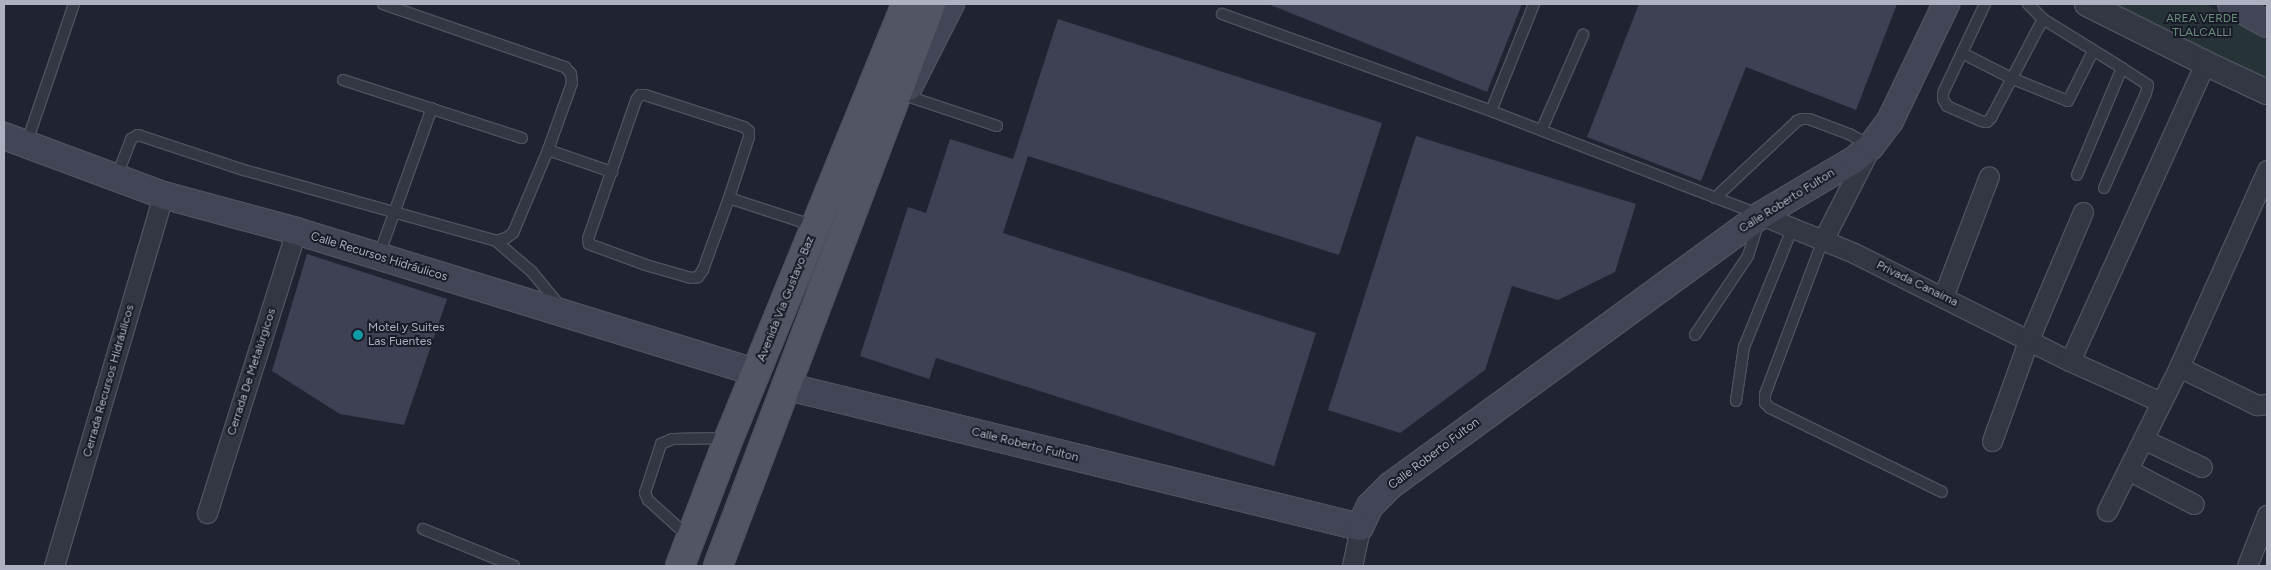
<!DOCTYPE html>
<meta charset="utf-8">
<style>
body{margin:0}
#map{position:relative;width:2271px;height:570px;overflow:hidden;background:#202432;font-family:Figtree,sans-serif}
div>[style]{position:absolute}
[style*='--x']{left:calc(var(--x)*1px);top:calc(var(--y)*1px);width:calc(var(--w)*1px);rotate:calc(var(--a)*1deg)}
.green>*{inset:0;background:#263438}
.building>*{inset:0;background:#3d4153}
.roads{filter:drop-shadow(1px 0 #4e515f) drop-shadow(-1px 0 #4e515f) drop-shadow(0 1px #4e515f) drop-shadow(0 -1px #4e515f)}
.service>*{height:10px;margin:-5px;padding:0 5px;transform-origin:5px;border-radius:5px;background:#333743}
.minor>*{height:19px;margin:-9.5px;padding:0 9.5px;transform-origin:9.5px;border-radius:9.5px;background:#333743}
.tertiary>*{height:24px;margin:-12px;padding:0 12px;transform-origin:12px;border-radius:12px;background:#333743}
.secondary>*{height:26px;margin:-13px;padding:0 13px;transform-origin:13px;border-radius:13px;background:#424556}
.primary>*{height:28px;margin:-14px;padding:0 14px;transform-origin:14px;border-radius:14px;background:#515564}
.dots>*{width:14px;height:14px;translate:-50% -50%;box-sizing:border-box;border:2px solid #191c28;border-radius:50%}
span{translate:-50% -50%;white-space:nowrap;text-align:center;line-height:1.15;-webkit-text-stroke:4px #191c28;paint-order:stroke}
.park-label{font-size:12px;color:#688e79}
.street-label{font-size:12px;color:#adb1c1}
.poi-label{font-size:12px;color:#adb1c1}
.left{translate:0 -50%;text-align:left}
.frame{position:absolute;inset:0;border:5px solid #adb1c1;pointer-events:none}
</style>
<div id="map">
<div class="green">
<div style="clip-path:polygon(2113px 4px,2206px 4px,2267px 40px,2267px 78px,2216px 56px)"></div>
</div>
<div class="building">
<div style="clip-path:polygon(1268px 4px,1522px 4px,1487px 92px)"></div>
<div style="clip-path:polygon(1639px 4px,1897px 4px,1856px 110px,1746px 67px,1701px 181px,1587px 137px)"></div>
<div style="clip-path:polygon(1058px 19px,1382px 123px,1339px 255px,1028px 156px,1003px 233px,1316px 333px,1274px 466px,936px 358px,929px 379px,860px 356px,908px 207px,926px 213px,950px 139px,1013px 159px)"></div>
<div style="clip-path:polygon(1416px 136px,1636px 204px,1615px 272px,1558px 300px,1512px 286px,1485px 370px,1400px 433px,1328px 410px)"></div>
<div style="clip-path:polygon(307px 254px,447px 299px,404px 425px,340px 414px,272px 371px)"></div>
</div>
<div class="roads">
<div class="service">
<div style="--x:383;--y:4;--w:193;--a:19.1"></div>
<div style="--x:565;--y:67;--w:9;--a:49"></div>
<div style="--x:571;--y:74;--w:9;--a:84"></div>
<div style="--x:572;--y:83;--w:71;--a:109.7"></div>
<div style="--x:548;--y:150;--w:68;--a:19"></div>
<div style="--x:1534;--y:4;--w:115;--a:111.9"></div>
<div style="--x:1491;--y:111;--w:289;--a:21.1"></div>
<div style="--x:1761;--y:215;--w:43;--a:107.6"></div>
<div style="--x:1748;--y:256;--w:95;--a:123.9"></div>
<div style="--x:1985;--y:4;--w:98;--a:115.3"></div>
<div style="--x:1943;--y:93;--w:6;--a:90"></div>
<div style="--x:1943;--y:99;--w:8;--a:60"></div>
<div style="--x:1947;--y:106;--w:37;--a:24"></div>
<div style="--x:1981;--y:121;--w:6;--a:9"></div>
<div style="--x:1987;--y:122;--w:6;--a:-45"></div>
<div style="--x:1991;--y:118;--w:112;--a:-62.3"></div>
<div style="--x:2028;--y:4;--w:21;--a:45"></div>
<div style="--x:2043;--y:19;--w:93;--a:31.8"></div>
<div style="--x:2122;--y:68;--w:116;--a:112.8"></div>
<div style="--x:1222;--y:14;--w:286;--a:19.8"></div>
<div style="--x:1962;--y:53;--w:55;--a:27"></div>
<div style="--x:2011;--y:78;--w:61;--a:22"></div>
<div style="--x:2068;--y:101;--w:56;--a:-63.4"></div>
<div style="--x:343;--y:80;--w:188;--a:18"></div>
<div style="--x:640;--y:95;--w:5;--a:0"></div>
<div style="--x:645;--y:95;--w:104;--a:17.9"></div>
<div style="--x:744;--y:127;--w:6;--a:39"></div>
<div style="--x:749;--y:131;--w:6;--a:90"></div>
<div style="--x:749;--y:137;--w:64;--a:108.2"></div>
<div style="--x:729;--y:198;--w:77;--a:109.9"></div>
<div style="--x:703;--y:270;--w:9;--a:126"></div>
<div style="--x:698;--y:277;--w:7;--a:172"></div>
<div style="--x:691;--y:278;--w:47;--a:-163.9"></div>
<div style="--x:646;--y:265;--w:61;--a:-159.8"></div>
<div style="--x:589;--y:244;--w:5;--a:-101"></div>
<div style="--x:588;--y:239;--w:147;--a:-70.9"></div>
<div style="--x:636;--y:100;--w:6;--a:-51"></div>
<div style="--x:904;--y:95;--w:98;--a:18.4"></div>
<div style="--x:1542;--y:129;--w:103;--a:-66.4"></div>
<div style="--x:26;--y:145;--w:149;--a:-71.2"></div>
<div style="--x:117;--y:176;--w:40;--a:-69"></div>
<div style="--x:131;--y:139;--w:8;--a:-30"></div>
<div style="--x:138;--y:135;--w:112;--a:18.3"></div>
<div style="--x:244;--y:170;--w:262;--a:15.7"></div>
<div style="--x:496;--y:241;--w:10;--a:-17"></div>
<div style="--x:506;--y:238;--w:9;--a:-36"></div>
<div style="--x:513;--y:233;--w:90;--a:-67.1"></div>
<div style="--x:2104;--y:188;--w:104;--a:-66.1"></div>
<div style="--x:2146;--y:93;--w:8;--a:-76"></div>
<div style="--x:2148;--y:85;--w:31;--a:-147"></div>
<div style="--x:729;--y:198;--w:89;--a:18.2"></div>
<div style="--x:1715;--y:198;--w:112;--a:-43.2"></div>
<div style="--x:1797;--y:121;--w:5;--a:-22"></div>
<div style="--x:1802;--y:119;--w:7;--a:0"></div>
<div style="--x:1809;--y:119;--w:43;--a:20.6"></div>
<div style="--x:1849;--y:134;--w:24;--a:28"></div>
<div style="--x:1823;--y:240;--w:165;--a:110.6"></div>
<div style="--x:1765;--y:394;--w:9;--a:90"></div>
<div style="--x:1765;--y:403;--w:7;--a:45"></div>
<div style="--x:1770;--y:408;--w:191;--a:26"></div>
<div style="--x:496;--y:241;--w:48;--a:40.7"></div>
<div style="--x:532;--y:272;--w:44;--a:50.5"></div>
<div style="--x:379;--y:255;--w:156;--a:-70.2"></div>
<div style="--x:1736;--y:401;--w:55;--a:-81.6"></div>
<div style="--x:1744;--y:347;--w:130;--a:-67.8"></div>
<div style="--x:423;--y:529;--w:98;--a:22.1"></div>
<div style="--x:689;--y:537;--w:55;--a:-137.9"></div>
<div style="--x:648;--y:500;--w:8;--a:-113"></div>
<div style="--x:645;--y:493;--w:52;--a:-71.9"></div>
<div style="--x:661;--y:444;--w:12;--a:-24"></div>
<div style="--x:672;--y:439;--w:56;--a:-1"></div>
</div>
<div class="minor">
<div style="--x:1761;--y:215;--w:100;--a:22.2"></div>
<div style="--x:1854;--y:253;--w:241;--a:26.6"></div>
<div style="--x:2070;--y:361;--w:100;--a:24.3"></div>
<div style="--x:1823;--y:240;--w:101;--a:-62.9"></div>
<div style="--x:1943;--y:297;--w:129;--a:-69.2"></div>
<div style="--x:2070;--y:361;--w:327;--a:-65.6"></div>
<div style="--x:2179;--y:367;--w:87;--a:26"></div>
<div style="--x:2257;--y:405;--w:10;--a:-6"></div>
<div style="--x:2143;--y:439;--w:65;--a:25.4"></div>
<div style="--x:1992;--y:441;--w:109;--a:-70.1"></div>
<div style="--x:2029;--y:339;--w:138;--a:-67"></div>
<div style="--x:2128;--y:470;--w:74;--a:27.3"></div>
<div style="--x:2107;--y:511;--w:161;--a:-63.4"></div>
<div style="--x:2179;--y:367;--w:216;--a:-65.9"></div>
<div style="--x:207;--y:513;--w:296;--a:-72.5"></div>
<div style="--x:54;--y:566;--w:387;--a:-73.6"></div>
<div style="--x:1352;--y:566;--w:40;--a:-78"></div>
<div style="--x:2247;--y:566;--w:55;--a:-68.6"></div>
</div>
<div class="tertiary">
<div style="--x:2087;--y:4;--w:132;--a:26.6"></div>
<div style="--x:2205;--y:63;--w:68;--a:25.1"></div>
</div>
<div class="secondary">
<div style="--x:2231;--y:4;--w:41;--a:29.1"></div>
<div style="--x:909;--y:87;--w:93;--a:-63.2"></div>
<div style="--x:4;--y:136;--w:170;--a:20.4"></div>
<div style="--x:163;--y:195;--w:138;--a:15.1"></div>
<div style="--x:296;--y:231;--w:482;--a:17.1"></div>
<div style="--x:785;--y:386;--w:592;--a:13.78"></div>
<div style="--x:1360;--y:527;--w:23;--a:-65"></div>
<div style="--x:1370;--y:506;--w:30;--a:-45"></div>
<div style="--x:1391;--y:485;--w:458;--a:-36.1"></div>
<div style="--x:1761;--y:215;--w:108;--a:-30.6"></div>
<div style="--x:1854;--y:160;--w:22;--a:-39"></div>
<div style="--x:1871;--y:146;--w:31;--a:-53"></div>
<div style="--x:1890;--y:121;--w:130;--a:-64.4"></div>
</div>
<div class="primary">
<div style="--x:680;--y:566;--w:137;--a:-69.1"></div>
<div style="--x:729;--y:438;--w:469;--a:-67.8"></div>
<div style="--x:718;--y:566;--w:601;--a:-69.24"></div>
</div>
</div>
<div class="dots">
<div style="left:358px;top:335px;background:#0f9aa8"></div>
</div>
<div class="park-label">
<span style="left:2202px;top:26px">AREA VERDE<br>TLALCALLI</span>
</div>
<div class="street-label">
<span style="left:1787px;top:201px;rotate:-32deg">Calle Roberto Fulton</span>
<span style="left:379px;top:257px;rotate:17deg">Calle Recursos Hidráulicos</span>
<span style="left:1917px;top:284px;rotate:26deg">Privada Canaima</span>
<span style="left:786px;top:299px;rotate:-68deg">Avenida Via Gustavo Baz</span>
<span style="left:252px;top:372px;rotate:-72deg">Cerrada De Metalúrgicos</span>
<span style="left:109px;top:381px;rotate:-74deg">Cerrada Recursos Hidráulicos</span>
<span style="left:1025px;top:445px;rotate:14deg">Calle Roberto Fulton</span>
<span style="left:1434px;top:454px;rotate:-37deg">Calle Roberto Fulton</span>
</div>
<div class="poi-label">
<span class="left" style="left:368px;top:335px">Motel y Suites<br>Las Fuentes</span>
</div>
<div class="frame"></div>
</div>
